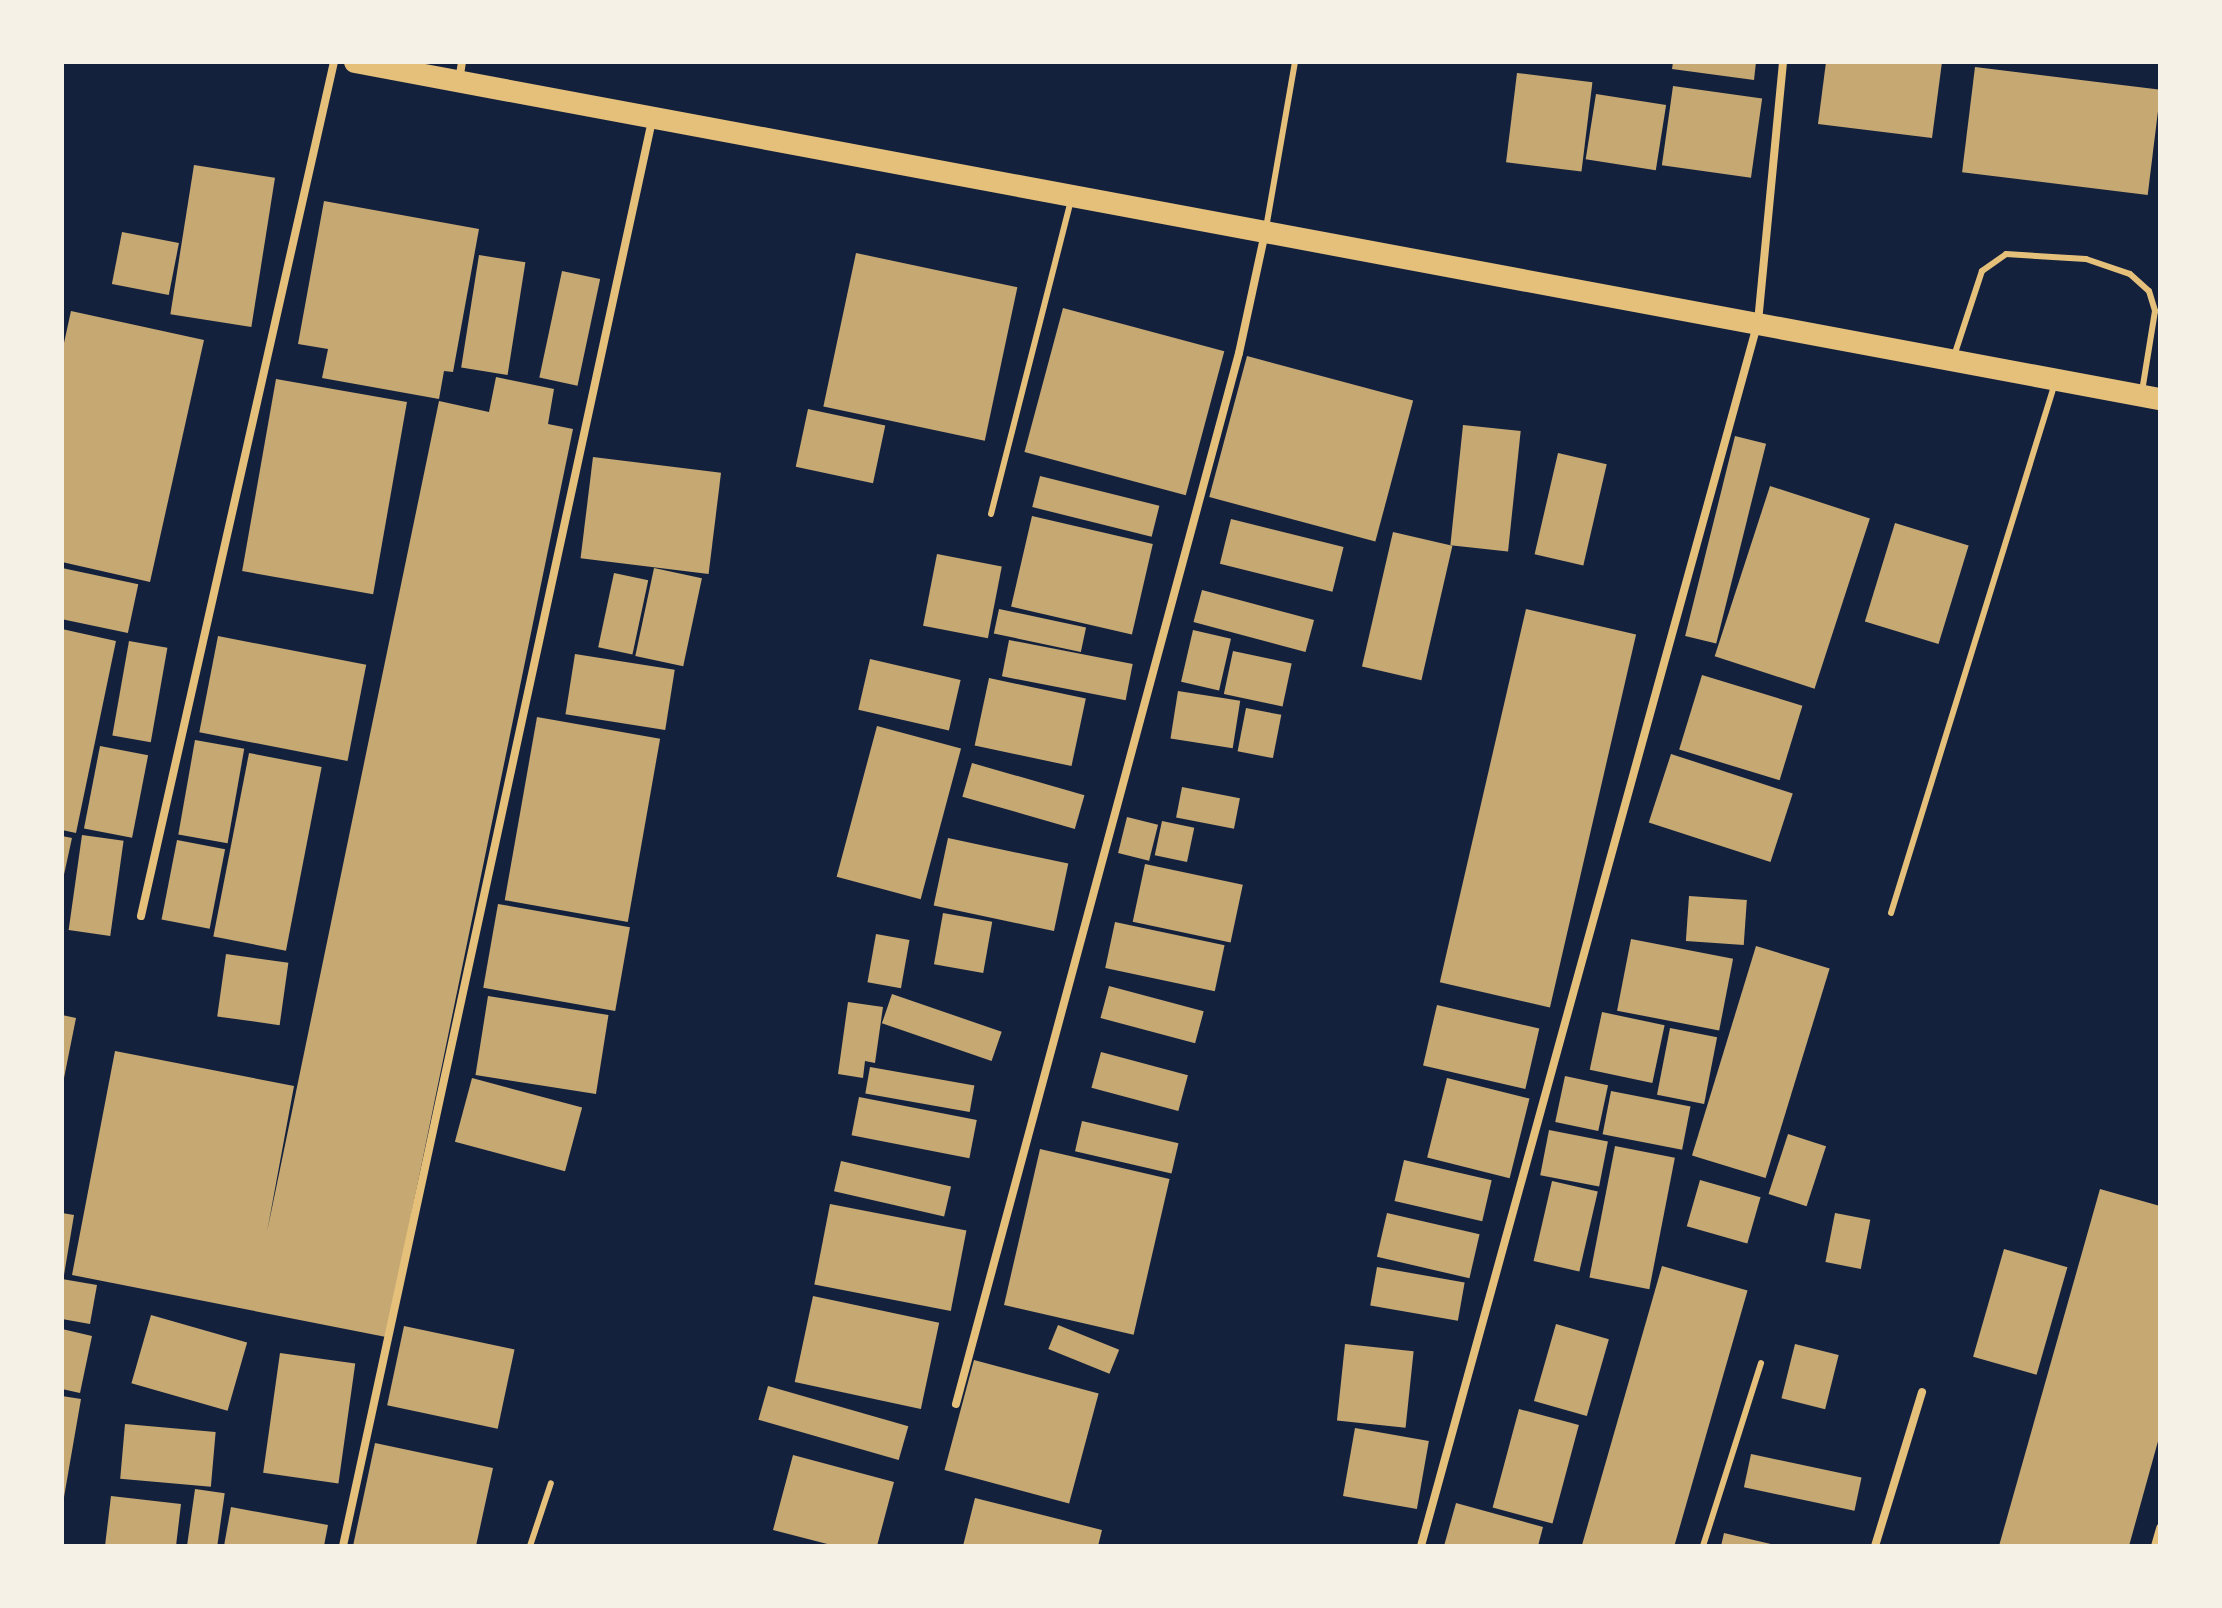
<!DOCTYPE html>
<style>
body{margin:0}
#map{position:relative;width:2222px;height:1608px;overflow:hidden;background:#14213d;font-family:Lora,serif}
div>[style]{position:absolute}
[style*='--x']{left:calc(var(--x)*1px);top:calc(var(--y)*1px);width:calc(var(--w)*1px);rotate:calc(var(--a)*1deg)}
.building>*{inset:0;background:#c6a872;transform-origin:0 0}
.service>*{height:6px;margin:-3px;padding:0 3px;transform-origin:3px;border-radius:3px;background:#e5c07b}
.minor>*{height:8px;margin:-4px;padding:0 4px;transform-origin:4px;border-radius:4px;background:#e5c07b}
.trunk>*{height:22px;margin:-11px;padding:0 11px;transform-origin:11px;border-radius:11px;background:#e5c07b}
span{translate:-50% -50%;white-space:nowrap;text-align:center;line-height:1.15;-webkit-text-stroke:6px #f6f1e7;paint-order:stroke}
.frame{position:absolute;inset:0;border:64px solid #f6f1e7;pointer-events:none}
</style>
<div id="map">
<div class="building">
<div style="clip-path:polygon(1673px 62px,1756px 62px,1754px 80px,1672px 69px)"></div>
<div style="clip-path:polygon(1826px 62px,1942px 62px,1932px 138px,1818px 124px)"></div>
<div style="left:1975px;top:67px;width:187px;height:106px;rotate:7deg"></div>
<div style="left:1517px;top:73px;width:76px;height:90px;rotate:7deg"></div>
<div style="left:1673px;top:86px;width:90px;height:80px;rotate:8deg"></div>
<div style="left:1596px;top:94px;width:71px;height:66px;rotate:9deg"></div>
<div style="left:194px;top:165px;width:82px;height:151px;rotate:9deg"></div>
<div style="clip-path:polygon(324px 201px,479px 229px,453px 372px,444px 371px,439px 399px,322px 378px,328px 349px,298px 344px)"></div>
<div style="left:122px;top:232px;width:58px;height:53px;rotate:11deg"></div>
<div style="left:856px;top:253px;width:165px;height:157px;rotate:12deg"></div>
<div style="left:479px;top:255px;width:47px;height:114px;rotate:9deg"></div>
<div style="left:562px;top:271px;width:39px;height:109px;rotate:12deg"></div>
<div style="left:1063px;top:308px;width:167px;height:149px;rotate:15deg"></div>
<div style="clip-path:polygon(71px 311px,204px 340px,150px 582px,62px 562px,62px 352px)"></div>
<div style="left:1247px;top:356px;width:172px;height:146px;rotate:15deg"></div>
<div style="clip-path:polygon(496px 377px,554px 389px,548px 424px,573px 429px,386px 1337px,72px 1275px,115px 1051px,294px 1086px,267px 1232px,439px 401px,489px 412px)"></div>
<div style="left:276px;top:379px;width:133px;height:195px;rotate:10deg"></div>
<div style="left:808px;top:409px;width:79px;height:59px;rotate:12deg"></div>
<div style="left:1463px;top:425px;width:58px;height:121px;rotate:6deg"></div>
<div style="left:1735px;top:436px;width:32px;height:206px;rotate:14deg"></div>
<div style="left:1558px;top:453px;width:50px;height:104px;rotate:13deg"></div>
<div style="left:593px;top:457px;width:129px;height:102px;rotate:7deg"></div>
<div style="left:1040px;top:476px;width:123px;height:32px;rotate:14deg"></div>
<div style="left:1770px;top:486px;width:105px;height:179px;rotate:18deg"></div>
<div style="left:1032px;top:516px;width:124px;height:93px;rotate:13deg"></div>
<div style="left:1231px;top:519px;width:116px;height:46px;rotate:14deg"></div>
<div style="left:1895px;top:523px;width:77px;height:103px;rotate:17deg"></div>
<div style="left:1393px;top:532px;width:61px;height:138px;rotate:13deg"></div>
<div style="left:937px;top:554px;width:66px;height:73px;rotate:11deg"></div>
<div style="left:62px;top:568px;width:78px;height:50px;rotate:12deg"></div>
<div style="left:654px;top:568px;width:49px;height:90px;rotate:12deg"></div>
<div style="left:614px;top:573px;width:35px;height:76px;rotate:12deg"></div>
<div style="left:1202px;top:590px;width:116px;height:33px;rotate:15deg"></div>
<div style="left:999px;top:609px;width:89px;height:25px;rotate:12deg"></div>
<div style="left:1526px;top:609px;width:113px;height:383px;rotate:13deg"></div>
<div style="clip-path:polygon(62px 629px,116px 641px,76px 833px,62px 830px)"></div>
<div style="left:1193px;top:630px;width:39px;height:53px;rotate:13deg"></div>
<div style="left:218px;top:636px;width:151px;height:98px;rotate:11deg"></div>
<div style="left:1009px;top:640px;width:126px;height:37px;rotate:11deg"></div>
<div style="left:129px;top:641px;width:39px;height:96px;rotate:10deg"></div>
<div style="left:1233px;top:651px;width:60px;height:44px;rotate:12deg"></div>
<div style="left:575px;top:654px;width:101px;height:61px;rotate:9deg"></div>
<div style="left:870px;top:659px;width:93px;height:52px;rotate:13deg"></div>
<div style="left:1702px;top:675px;width:105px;height:78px;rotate:17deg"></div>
<div style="left:989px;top:678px;width:99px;height:69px;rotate:12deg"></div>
<div style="left:1178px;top:691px;width:63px;height:48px;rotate:9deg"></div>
<div style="left:1246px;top:708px;width:36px;height:44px;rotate:11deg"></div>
<div style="left:537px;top:717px;width:125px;height:186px;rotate:10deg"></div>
<div style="left:877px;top:726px;width:87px;height:156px;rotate:15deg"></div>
<div style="left:195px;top:740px;width:50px;height:96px;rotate:10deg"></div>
<div style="left:100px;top:746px;width:49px;height:84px;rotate:11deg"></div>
<div style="left:249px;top:753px;width:74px;height:187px;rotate:11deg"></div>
<div style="left:1671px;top:754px;width:128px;height:72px;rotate:18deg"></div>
<div style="left:972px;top:763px;width:117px;height:35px;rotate:16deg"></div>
<div style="left:1182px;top:787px;width:59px;height:31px;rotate:11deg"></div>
<div style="left:1127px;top:817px;width:32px;height:37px;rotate:14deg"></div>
<div style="left:1162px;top:821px;width:33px;height:35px;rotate:12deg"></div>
<div style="left:82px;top:835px;width:42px;height:96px;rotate:8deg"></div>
<div style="clip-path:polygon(62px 836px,72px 838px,63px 879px,62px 879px)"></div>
<div style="left:948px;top:838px;width:123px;height:69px;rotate:12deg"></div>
<div style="left:177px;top:840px;width:49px;height:81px;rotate:11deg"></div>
<div style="left:1145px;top:864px;width:100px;height:59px;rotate:12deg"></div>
<div style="left:1689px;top:896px;width:58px;height:45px;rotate:4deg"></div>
<div style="left:498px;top:904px;width:134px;height:85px;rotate:10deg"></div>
<div style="left:943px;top:913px;width:50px;height:52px;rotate:10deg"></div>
<div style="left:1115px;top:922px;width:112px;height:47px;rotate:12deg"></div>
<div style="left:876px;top:934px;width:34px;height:49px;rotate:10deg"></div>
<div style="left:1631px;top:939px;width:104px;height:73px;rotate:11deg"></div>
<div style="left:1756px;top:946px;width:77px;height:219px;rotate:17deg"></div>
<div style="left:226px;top:954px;width:63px;height:63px;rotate:8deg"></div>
<div style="left:1109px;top:986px;width:98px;height:33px;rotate:15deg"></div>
<div style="left:892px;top:994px;width:116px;height:31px;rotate:19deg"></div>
<div style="left:488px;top:996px;width:122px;height:80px;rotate:9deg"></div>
<div style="clip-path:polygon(848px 1002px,883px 1007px,875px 1063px,865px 1061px,863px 1078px,838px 1074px)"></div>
<div style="left:1437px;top:1005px;width:105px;height:62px;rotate:13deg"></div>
<div style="left:1602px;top:1012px;width:64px;height:59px;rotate:12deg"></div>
<div style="clip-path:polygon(62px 1015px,76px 1018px,63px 1083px,62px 1083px)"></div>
<div style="left:1670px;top:1028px;width:48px;height:68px;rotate:11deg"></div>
<div style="left:1101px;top:1052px;width:90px;height:37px;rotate:15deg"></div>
<div style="left:870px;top:1067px;width:106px;height:27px;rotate:10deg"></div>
<div style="left:1565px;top:1076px;width:44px;height:47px;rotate:12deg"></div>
<div style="left:472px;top:1078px;width:114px;height:66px;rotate:15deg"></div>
<div style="left:1447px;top:1078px;width:85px;height:82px;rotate:14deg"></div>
<div style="left:1611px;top:1091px;width:81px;height:44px;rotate:11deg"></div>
<div style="left:859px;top:1097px;width:120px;height:39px;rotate:11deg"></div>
<div style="left:1082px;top:1121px;width:99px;height:31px;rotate:13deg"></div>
<div style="left:1549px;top:1130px;width:60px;height:46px;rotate:11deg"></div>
<div style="left:1788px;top:1134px;width:40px;height:63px;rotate:18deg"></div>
<div style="left:1615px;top:1146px;width:61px;height:134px;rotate:11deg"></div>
<div style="left:1040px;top:1149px;width:133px;height:160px;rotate:13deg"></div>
<div style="left:1404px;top:1160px;width:90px;height:42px;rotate:13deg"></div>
<div style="left:841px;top:1161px;width:113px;height:31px;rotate:13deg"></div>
<div style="left:1700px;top:1180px;width:63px;height:48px;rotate:16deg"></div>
<div style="left:1552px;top:1181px;width:47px;height:82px;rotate:13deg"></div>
<div style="clip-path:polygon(2100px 1189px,2160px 1206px,2160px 1434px,2129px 1546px,1999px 1546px)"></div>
<div style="left:830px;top:1204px;width:139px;height:82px;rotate:11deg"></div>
<div style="clip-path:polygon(62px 1213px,74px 1215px,64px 1275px,62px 1275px)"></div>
<div style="left:1387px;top:1213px;width:95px;height:45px;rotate:13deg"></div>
<div style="left:1835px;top:1213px;width:36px;height:50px;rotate:11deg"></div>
<div style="left:2004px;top:1249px;width:66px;height:112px;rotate:16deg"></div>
<div style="left:1662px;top:1266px;width:89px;height:292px;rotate:16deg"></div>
<div style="left:1377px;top:1267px;width:89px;height:39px;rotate:10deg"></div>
<div style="clip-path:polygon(62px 1279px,97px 1285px,90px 1324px,62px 1319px)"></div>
<div style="left:813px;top:1296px;width:129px;height:88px;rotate:12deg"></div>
<div style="left:151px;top:1315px;width:100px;height:71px;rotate:16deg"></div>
<div style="left:1556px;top:1324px;width:55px;height:80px;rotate:16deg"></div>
<div style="left:1058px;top:1325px;width:66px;height:26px;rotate:22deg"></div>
<div style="left:404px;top:1326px;width:113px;height:81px;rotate:12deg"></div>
<div style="clip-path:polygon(62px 1329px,92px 1336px,80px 1393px,62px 1389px)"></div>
<div style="left:1345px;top:1344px;width:69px;height:77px;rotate:6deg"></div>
<div style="left:1795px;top:1344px;width:45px;height:56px;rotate:14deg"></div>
<div style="left:280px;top:1353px;width:76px;height:121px;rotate:8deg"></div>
<div style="left:974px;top:1360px;width:129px;height:114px;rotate:15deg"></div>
<div style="left:768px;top:1386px;width:146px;height:35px;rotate:16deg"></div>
<div style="clip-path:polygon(62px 1396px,81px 1399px,64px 1497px,62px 1497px)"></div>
<div style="left:1519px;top:1409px;width:62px;height:102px;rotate:15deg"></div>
<div style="left:125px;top:1424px;width:91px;height:55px;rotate:5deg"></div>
<div style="left:1355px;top:1428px;width:75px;height:69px;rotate:10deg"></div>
<div style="clip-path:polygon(375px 1443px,493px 1468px,476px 1546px,353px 1546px)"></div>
<div style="left:1751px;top:1454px;width:113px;height:34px;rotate:12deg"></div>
<div style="clip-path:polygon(793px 1455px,894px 1482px,877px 1546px,835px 1546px,773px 1530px)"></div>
<div style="left:195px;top:1489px;width:30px;height:57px;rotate:8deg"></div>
<div style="clip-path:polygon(111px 1496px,181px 1504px,176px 1546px,105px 1546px)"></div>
<div style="clip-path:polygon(975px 1498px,1102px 1530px,1098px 1546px,963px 1546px)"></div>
<div style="clip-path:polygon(1456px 1503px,1543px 1527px,1538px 1546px,1444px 1546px)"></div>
<div style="clip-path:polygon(231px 1507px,328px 1525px,324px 1546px,224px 1546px)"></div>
<div style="clip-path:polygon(1724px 1533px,1775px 1545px,1775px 1546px,1721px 1546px)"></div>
</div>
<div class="service">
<div style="--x:1266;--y:228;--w:169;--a:-80.1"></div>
<div style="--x:1954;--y:356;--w:89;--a:-71.8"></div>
<div style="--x:1982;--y:271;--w:29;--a:-35"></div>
<div style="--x:2006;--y:254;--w:80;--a:3.6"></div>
<div style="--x:2086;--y:259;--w:46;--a:18.8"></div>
<div style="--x:2130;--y:274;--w:25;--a:42"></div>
<div style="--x:2149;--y:291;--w:21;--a:73"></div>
<div style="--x:2155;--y:311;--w:81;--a:99.2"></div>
<div style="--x:991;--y:514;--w:325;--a:-75.7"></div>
<div style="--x:1891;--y:913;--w:552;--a:-72.81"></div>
<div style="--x:530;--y:1546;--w:66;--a:-71.6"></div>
<div style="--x:1703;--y:1546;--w:192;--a:-72.4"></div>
</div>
<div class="minor">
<div style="--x:459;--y:81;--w:19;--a:-81"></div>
<div style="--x:141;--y:916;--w:876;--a:-77.27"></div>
<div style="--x:956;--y:1404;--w:1088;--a:-74.93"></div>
<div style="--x:1239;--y:353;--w:123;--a:-77.8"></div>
<div style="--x:343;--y:1546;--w:1458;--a:-77.77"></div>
<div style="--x:1421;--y:1546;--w:1270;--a:-74.61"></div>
<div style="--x:1758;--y:322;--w:261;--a:-84.5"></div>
<div style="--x:1875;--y:1546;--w:161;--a:-73"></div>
<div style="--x:2155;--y:1546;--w:19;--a:-74"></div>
</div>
<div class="trunk">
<div style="--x:355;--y:62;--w:1836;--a:10.58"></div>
</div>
<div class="frame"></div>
</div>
